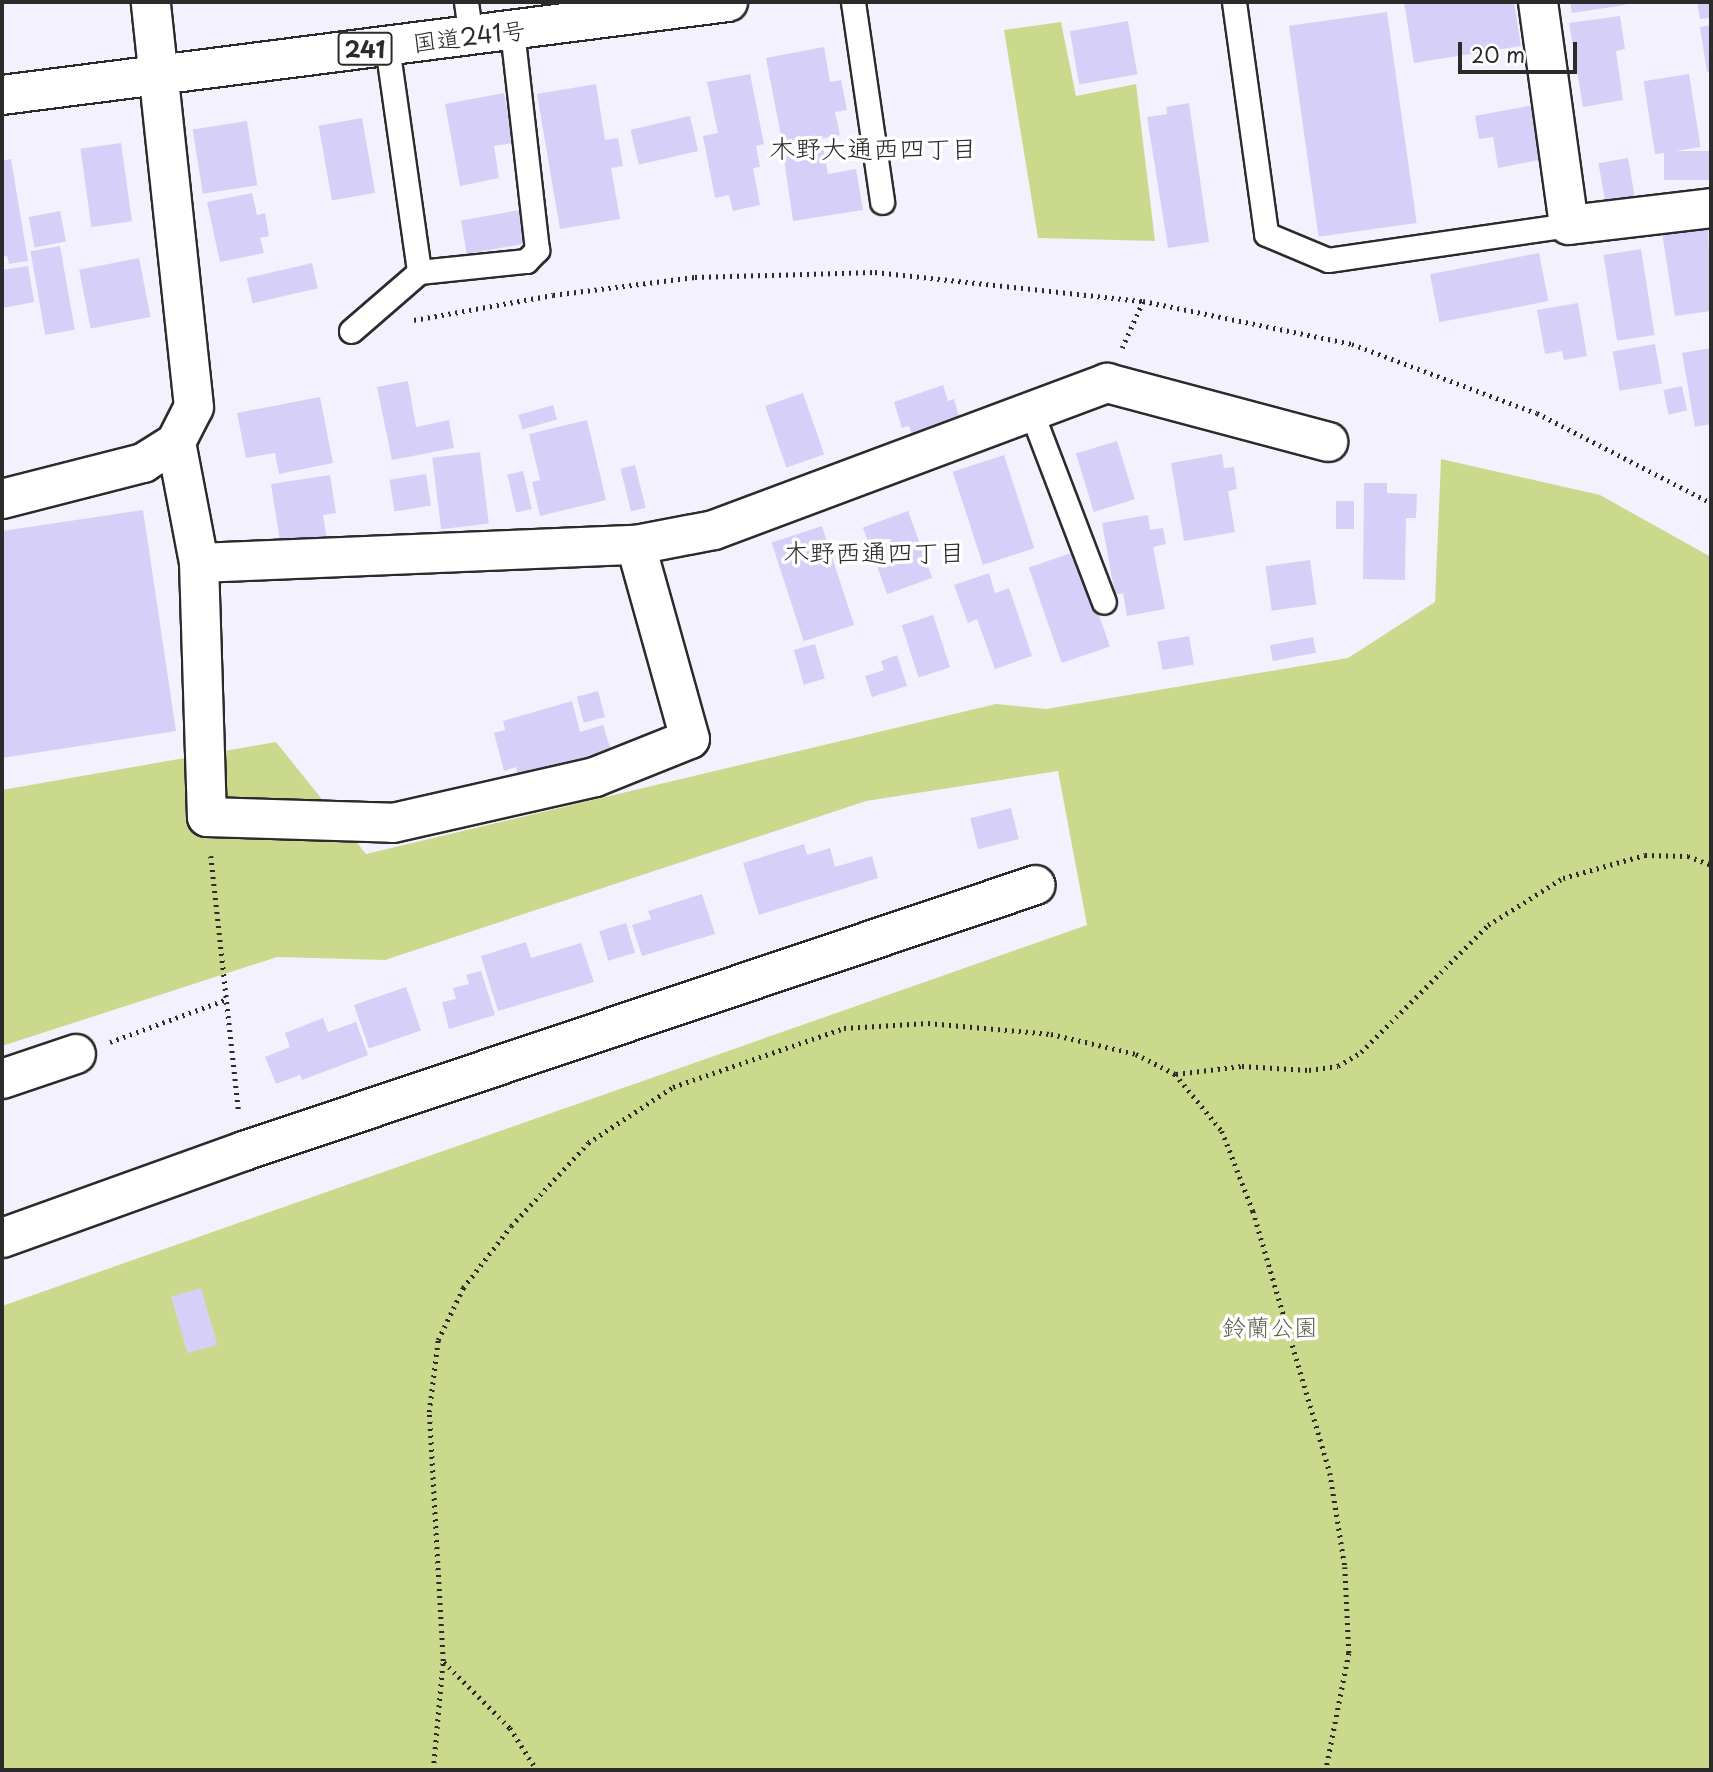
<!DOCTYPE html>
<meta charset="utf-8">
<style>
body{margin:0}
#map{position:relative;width:1713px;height:1772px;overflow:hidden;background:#f3f1fd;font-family:"Playpen Sans","Klee One",sans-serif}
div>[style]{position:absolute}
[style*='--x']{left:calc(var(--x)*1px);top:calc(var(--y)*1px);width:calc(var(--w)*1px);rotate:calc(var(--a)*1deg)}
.green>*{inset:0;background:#cbd98d}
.building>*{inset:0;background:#d6d0f9;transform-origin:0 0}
.path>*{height:4.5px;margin-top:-2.25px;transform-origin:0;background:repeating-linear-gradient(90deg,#2b2b2b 0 2px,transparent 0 7px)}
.roads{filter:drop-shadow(2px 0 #2b2b2b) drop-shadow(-2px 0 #2b2b2b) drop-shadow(0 2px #2b2b2b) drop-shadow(0 -2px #2b2b2b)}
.lane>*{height:23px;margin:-11.5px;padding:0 11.5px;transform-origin:11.5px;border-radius:11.5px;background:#fff}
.street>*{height:38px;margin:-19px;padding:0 19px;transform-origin:19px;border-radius:19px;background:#fff}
.highway>*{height:38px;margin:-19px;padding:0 19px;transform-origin:19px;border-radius:19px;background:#fff}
span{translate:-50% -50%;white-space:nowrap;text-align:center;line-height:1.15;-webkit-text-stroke:7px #fff;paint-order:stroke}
.shield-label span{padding:2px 5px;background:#fff;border:2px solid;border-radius:5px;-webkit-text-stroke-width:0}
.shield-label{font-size:23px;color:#2b2b2b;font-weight:700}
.street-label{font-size:24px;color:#2b2b2b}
.park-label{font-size:24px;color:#5b5f48}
.neighbourhood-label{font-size:26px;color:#2b2b2b}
.frame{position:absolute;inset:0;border:4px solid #2b2b2b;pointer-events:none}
.scale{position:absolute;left:1458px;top:42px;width:119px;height:32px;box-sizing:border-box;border:4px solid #2b2b2b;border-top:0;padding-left:9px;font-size:21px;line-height:24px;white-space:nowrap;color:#2b2b2b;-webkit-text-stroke:5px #fff;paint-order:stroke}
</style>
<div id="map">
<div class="green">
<div style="clip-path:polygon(1061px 22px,1076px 96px,1136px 84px,1155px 241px,1038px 238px,1004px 30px)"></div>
<div style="clip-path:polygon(1441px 459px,1600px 495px,1711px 557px,1711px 1770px,2px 1770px,2px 1306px,1087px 925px,1058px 771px,866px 801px,385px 960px,277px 957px,2px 1046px,2px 790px,276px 742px,366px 854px,996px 704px,1046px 709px,1348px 658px,1435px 602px)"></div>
</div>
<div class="building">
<div style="clip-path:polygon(1404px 2px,1514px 2px,1521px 46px,1414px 63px)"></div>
<div style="clip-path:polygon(1570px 2px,1624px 2px,1625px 5px,1572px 13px)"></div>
<div style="clip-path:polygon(1697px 2px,1711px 2px,1711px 18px,1700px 19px)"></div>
<div style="left:1387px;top:12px;width:213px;height:99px;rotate:82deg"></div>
<div style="clip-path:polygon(1620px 16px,1625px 49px,1616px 51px,1623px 100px,1583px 107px,1569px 23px)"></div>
<div style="left:1128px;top:21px;width:54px;height:59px;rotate:80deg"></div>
<div style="clip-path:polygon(1711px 25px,1711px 71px,1707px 72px,1700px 27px)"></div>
<div style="clip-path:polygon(824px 47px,830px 82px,841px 80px,847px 110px,835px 112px,840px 135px,783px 146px,766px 58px)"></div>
<div style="clip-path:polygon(750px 74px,764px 144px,756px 146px,760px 167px,753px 168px,760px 205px,733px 211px,729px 195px,715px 198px,703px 136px,718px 133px,707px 82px)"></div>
<div style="left:1689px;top:74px;width:74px;height:46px;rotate:81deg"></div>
<div style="clip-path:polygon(596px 84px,605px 140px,618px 138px,623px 166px,611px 168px,620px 219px,560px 229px,537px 94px)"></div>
<div style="clip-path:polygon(504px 93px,513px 143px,494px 146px,499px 178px,460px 186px,445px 104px)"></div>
<div style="clip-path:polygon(1189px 103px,1209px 242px,1168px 248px,1147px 117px,1167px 114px,1166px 107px)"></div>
<div style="clip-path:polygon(1534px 105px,1544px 159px,1498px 168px,1493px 137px,1479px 139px,1475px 116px)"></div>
<div style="left:690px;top:116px;width:36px;height:61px;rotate:77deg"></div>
<div style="left:362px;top:118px;width:76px;height:44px;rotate:80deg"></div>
<div style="left:247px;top:121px;width:65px;height:55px;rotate:81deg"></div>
<div style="left:121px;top:143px;width:79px;height:41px;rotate:82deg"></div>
<div style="clip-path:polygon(823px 146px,828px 174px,856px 169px,863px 210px,793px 221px,783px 152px)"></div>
<div style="left:1711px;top:151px;width:29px;height:47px;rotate:90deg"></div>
<div style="left:1628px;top:158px;width:40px;height:30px;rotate:80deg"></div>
<div style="clip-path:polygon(11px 159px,28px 261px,9px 264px,7px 256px,2px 257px,2px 161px)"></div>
<div style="clip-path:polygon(252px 193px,257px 215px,265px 213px,269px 236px,260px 238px,264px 253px,220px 262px,207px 202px)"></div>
<div style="left:520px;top:210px;width:34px;height:60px;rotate:80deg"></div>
<div style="left:60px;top:211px;width:31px;height:32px;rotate:79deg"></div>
<div style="clip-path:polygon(1708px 225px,1711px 311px,1675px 316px,1662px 232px)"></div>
<div style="left:60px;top:246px;width:85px;height:30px;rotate:80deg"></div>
<div style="left:1641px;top:249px;width:87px;height:38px;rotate:81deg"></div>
<div style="left:1539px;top:253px;width:49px;height:111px;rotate:79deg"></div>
<div style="left:139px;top:258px;width:60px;height:61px;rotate:79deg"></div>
<div style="left:312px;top:263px;width:26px;height:67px;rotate:77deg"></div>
<div style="clip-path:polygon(28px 266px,34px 302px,2px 308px,2px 270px)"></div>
<div style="clip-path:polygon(1578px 303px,1587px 356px,1564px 360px,1562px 351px,1545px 354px,1537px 310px)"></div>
<div style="left:1655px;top:344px;width:40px;height:43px;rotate:80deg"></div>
<div style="clip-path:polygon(1711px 348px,1711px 424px,1695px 427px,1682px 353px)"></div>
<div style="clip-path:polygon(408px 381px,416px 427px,449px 420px,454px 448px,392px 460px,377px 387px)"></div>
<div style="clip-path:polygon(943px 385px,948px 401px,954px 399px,961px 423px,913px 439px,909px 426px,902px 428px,894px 402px)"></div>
<div style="left:1682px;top:386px;width:25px;height:19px;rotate:78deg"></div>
<div style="left:803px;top:393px;width:65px;height:40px;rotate:71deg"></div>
<div style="clip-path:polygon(320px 397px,333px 463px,279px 474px,275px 453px,246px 458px,237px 413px)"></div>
<div style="left:553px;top:405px;width:15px;height:36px;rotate:74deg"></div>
<div style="clip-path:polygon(587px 420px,606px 500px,540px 516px,532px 482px,540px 480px,529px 434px)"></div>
<div style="left:1117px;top:441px;width:61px;height:43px;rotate:73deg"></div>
<div style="left:480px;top:452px;width:72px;height:48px;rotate:83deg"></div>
<div style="clip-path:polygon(1222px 454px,1224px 468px,1234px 467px,1237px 489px,1228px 491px,1235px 532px,1184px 541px,1171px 463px)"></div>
<div style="left:1004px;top:455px;width:98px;height:54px;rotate:72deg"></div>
<div style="left:635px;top:465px;width:44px;height:15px;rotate:76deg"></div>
<div style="left:523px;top:471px;width:39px;height:16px;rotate:77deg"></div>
<div style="left:426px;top:474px;width:32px;height:37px;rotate:81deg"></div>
<div style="clip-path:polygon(330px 475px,336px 513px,323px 515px,327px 540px,281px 548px,271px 484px)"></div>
<div style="clip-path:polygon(1364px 483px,1387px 483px,1387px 493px,1417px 494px,1416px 518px,1406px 518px,1405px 580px,1363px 579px)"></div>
<div style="left:1336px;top:501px;width:18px;height:28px"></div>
<div style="clip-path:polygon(143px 510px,176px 731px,2px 758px,2px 531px)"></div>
<div style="left:908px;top:511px;width:71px;height:48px;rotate:70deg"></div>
<div style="clip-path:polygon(1148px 515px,1150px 530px,1163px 528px,1166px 544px,1153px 547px,1165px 609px,1127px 616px,1123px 593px,1115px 595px,1102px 523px)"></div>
<div style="left:822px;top:526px;width:104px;height:53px;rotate:72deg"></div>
<div style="left:1077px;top:551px;width:101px;height:51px;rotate:71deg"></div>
<div style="left:1310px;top:560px;width:45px;height:45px;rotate:82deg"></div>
<div style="clip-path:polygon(989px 573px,995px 593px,1009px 588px,1032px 656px,995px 669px,977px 619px,968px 623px,954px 585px)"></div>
<div style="left:933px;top:615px;width:55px;height:33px;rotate:72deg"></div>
<div style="left:1189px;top:636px;width:29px;height:32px;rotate:80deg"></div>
<div style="left:1313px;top:637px;width:16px;height:44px;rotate:79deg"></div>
<div style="left:815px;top:644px;width:36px;height:22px;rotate:74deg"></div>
<div style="clip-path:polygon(897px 655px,907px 686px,872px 697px,865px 676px,884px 670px,881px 661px)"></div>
<div style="left:598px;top:691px;width:27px;height:22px;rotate:75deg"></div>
<div style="clip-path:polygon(572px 701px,580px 732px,603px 725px,612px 754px,519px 781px,516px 767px,504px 771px,494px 733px,505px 730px,503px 721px)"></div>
<div style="left:1011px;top:808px;width:32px;height:42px;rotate:76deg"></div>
<div style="clip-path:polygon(804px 844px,807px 855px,830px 848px,835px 867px,872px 856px,878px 878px,759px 915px,743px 863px)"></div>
<div style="clip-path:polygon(702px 894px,715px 934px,642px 956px,632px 925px,651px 919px,648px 911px)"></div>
<div style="left:626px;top:923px;width:31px;height:28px;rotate:73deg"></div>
<div style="clip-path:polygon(526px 942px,531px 958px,581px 943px,594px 982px,498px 1011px,481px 956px)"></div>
<div style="clip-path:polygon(481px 971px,495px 1015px,449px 1029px,442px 1002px,456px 999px,453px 988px,469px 984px,466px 975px)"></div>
<div style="left:406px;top:987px;width:46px;height:55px;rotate:71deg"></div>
<div style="clip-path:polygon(323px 1018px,328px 1032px,356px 1022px,368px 1055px,302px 1080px,300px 1075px,276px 1084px,265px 1057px,290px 1047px,285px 1033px)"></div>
<div style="left:201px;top:1288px;width:59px;height:31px;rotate:74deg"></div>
</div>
<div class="path">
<div style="--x:414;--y:320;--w:141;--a:-10.2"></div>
<div style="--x:553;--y:295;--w:143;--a:-7.2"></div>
<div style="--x:695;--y:277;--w:180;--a:-1.6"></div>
<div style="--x:875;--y:272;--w:270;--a:6.2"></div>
<div style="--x:1143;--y:301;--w:213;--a:11.6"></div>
<div style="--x:1352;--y:344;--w:197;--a:20.5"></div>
<div style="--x:1537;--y:413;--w:196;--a:27.3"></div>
<div style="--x:1122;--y:348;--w:51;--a:-65.9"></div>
<div style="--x:211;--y:856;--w:258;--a:83.8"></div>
<div style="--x:110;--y:1042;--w:122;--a:-20.1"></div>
<div style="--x:1176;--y:1074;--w:66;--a:-6.9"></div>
<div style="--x:1242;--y:1066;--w:67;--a:3.4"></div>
<div style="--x:1309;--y:1070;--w:29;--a:-8"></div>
<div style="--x:1338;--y:1066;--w:27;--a:-31"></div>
<div style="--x:1361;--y:1052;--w:180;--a:-45"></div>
<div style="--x:1488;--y:925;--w:89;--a:-32.1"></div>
<div style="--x:1563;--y:878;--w:85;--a:-15.7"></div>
<div style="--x:1645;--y:855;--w:43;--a:1.3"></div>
<div style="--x:1688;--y:856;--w:25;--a:21"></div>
<div style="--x:444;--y:1662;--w:93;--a:45"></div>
<div style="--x:510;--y:1728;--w:50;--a:57.3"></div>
<div style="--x:433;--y:1770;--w:109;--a:-84.8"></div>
<div style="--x:443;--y:1661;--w:249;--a:-93.2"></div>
<div style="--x:429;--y:1412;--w:73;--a:-82.9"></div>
<div style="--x:438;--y:1340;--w:58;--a:-64.3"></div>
<div style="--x:463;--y:1288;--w:78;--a:-52.3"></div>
<div style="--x:511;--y:1226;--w:113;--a:-47.1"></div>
<div style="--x:588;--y:1143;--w:102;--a:-33.4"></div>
<div style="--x:673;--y:1087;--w:181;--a:-19"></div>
<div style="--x:844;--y:1028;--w:84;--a:-3.4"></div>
<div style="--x:928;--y:1023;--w:123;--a:5.1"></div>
<div style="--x:1051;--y:1034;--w:87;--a:13.2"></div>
<div style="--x:1136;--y:1054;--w:44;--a:27.1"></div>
<div style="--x:1175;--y:1074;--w:74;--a:50.5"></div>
<div style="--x:1222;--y:1131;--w:86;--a:68.8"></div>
<div style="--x:1253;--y:1211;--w:273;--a:73.6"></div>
<div style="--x:1330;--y:1473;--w:95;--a:80.9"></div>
<div style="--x:1345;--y:1567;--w:86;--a:87.3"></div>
<div style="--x:1349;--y:1653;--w:119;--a:101.1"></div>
</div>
<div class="roads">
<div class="lane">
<div style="--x:466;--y:2;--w:34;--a:82"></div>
<div style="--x:853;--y:2;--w:202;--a:81.7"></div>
<div style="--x:1234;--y:2;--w:234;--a:82.1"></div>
<div style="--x:1266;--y:234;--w:67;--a:22.8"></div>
<div style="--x:1328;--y:260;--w:244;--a:-8.3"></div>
<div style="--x:387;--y:46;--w:228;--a:81.9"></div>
<div style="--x:351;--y:331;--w:90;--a:-40.9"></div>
<div style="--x:419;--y:272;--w:108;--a:-5.9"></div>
<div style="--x:526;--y:261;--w:16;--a:-45"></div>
<div style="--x:537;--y:250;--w:221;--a:-96.5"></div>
<div style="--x:1031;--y:411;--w:204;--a:69.1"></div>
</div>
<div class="street">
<div style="--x:1538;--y:2;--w:225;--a:82.1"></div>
<div style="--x:1569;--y:225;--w:143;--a:-6.8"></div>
<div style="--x:176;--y:442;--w:123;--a:79.2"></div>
<div style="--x:199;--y:563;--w:254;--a:88.2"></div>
<div style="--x:207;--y:817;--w:186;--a:1.8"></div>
<div style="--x:393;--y:823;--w:207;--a:-12.8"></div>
<div style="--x:595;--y:777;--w:102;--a:-21.8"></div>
<div style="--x:690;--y:739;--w:201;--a:-105.6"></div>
<div style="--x:2;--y:499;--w:146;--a:-14.3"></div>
<div style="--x:143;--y:463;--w:39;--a:-32"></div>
<div style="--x:176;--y:442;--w:39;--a:-63"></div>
<div style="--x:194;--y:407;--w:407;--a:-96.1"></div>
<div style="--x:199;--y:563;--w:437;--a:-2.4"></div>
<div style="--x:636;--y:545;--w:79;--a:-10.9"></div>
<div style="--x:714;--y:530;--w:420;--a:-20.5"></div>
<div style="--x:1107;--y:383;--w:229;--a:14.9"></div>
<div style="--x:2;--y:1079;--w:78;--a:-18.7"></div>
<div style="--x:2;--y:1238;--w:257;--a:-19.8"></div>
<div style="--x:244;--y:1151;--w:835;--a:-18.57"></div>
</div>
<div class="highway">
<div style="--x:2;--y:95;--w:732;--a:-7.3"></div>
</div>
</div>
<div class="shield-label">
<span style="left:365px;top:49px">241</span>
</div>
<div class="street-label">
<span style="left:469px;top:36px;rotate:-7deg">国道241号</span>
</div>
<div class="park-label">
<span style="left:1270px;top:1327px">鈴蘭公園</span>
</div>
<div class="neighbourhood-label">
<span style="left:873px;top:148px">木野大通西四丁目</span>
<span style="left:874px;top:552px">木野西通四丁目</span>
</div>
<div class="frame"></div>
<div class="scale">20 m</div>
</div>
